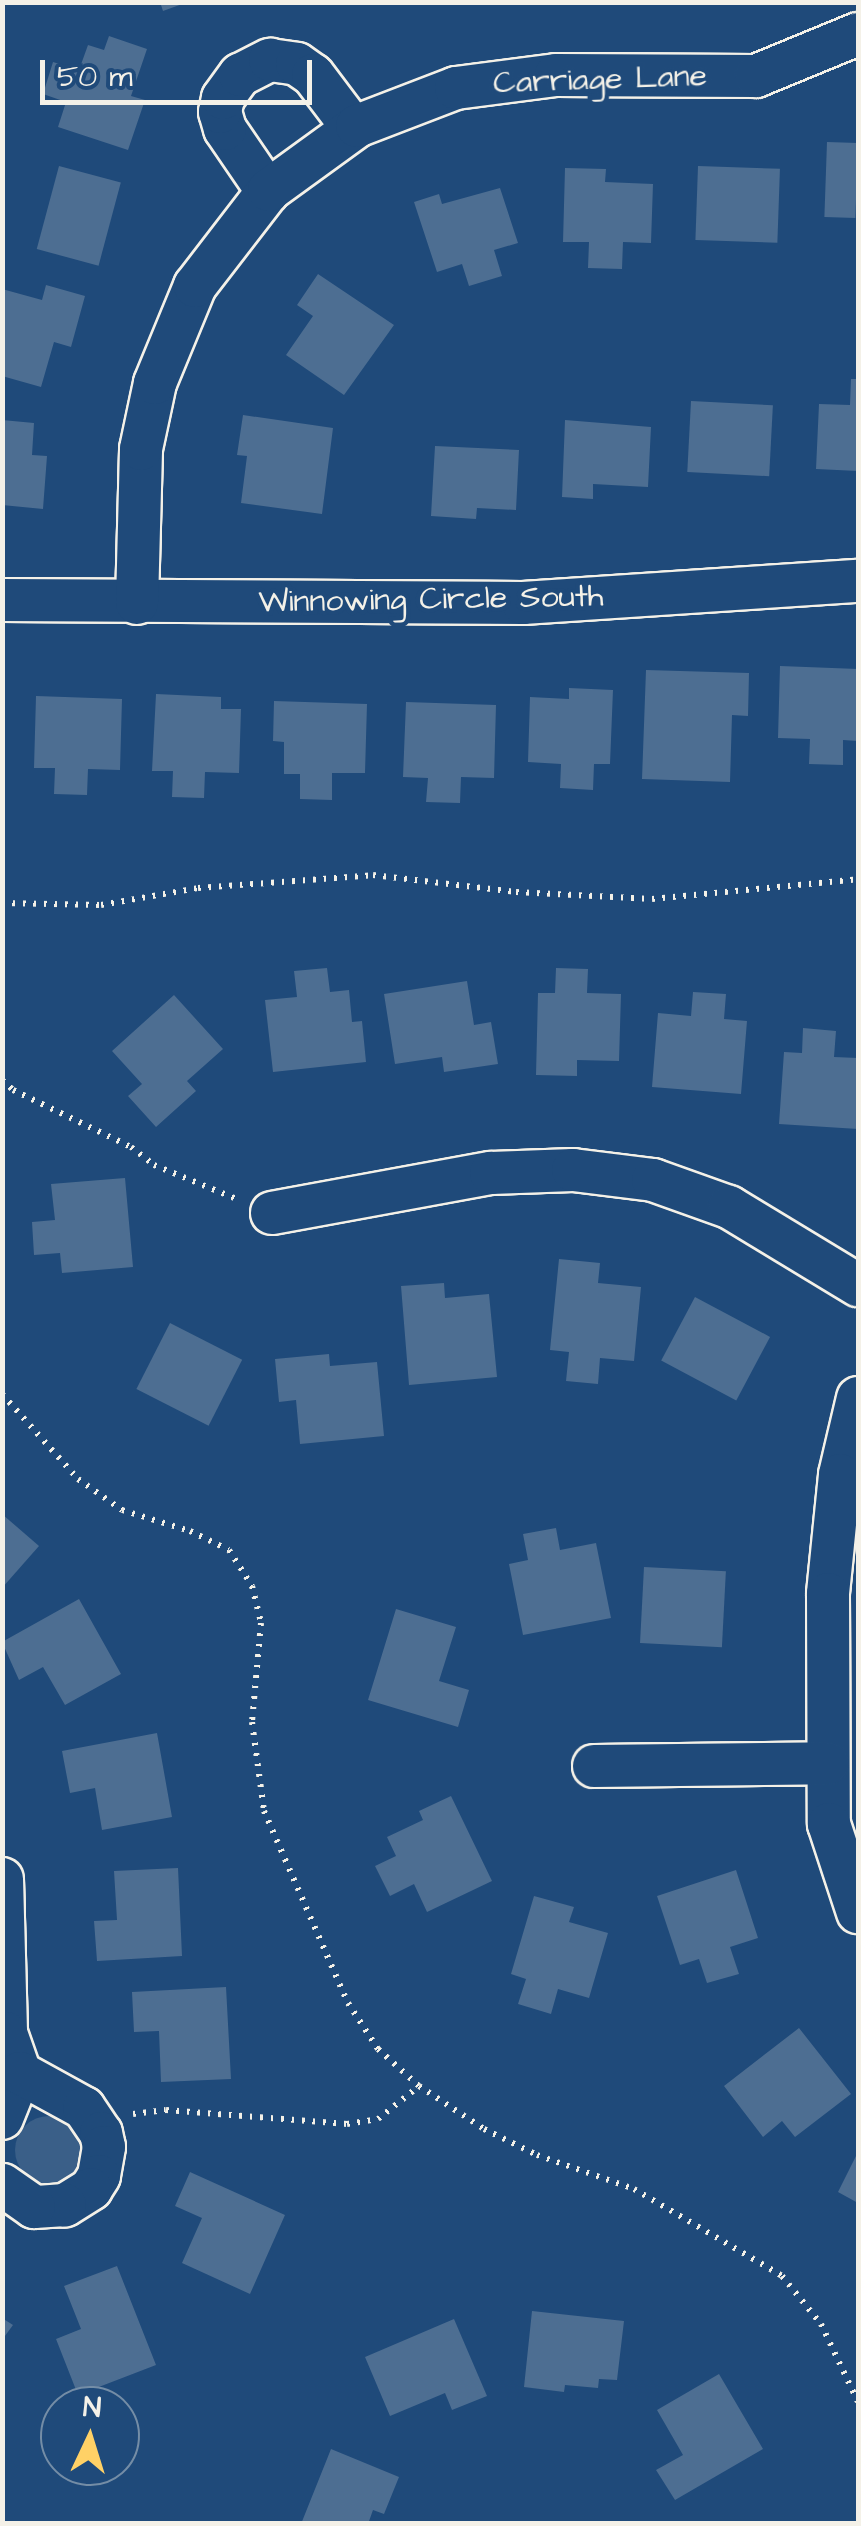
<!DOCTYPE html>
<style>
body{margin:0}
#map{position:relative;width:861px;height:2526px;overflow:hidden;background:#1f4a7a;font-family:"Architects Daughter",sans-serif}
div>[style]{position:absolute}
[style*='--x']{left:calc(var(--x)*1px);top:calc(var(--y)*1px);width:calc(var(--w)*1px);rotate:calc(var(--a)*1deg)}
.green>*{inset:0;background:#3a5f88}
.round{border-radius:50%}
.building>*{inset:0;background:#4d6e92;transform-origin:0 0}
.path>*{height:6px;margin-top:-3px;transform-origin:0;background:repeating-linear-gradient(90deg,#f4f1e8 0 2.5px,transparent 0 10.5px)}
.roads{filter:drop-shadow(2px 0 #f4f1e8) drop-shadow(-2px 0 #f4f1e8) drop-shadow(0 2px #f4f1e8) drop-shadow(0 -2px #f4f1e8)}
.minor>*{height:42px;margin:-21px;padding:0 21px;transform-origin:21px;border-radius:21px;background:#1f4a7a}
span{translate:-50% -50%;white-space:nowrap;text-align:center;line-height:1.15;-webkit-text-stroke:9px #1f4a7a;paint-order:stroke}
.street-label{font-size:32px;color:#f4f1e8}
.frame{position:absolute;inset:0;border:5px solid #f4f1e8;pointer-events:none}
.north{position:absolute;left:40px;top:2386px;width:100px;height:100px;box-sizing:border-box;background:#1f4a7a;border:2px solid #748da6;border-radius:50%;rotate:4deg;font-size:28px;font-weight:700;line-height:40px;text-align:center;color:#f4f1e8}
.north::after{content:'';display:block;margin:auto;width:35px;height:45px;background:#ffd166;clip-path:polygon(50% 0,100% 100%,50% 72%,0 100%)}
.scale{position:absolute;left:40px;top:60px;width:272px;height:45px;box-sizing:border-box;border:5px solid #f4f1e8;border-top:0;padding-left:12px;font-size:30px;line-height:35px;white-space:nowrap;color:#f4f1e8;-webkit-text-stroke:8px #1f4a7a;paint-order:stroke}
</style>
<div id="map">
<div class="green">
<div class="round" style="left:15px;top:2116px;width:68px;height:68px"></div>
</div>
<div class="building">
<div style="clip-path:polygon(160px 2px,185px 2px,185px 3px,163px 11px)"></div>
<div style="clip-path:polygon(109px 36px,147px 49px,131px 96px,145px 100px,128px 150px,58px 127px,66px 102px,43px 94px,53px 62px,79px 70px,88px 45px,104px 50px)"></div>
<div style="left:827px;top:142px;width:31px;height:75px;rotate:2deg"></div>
<div style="left:59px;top:166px;width:64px;height:86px;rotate:15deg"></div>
<div style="left:698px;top:166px;width:82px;height:74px;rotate:2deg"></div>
<div style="clip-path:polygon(565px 168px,606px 169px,605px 182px,653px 184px,651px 243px,623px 242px,622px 269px,588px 268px,589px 242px,563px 242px)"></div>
<div style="clip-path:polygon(500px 188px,518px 243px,494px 250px,502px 276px,469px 286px,462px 264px,437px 272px,414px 202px,439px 194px,442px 204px)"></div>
<div style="clip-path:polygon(318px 274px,394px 325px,344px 395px,286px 355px,313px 316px,297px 305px)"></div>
<div style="clip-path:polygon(46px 285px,85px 296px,71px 347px,54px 342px,41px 387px,2px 376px,2px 289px,42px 300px)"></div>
<div style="clip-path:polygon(851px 379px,858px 379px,858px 471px,816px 469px,819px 404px,850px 405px)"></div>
<div style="left:691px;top:401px;width:82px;height:71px;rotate:3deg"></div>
<div style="clip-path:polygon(243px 415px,333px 428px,322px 514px,241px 503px,247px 456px,237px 455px)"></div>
<div style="clip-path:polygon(2px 420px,34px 423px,32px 455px,47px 456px,43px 509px,2px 505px)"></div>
<div style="clip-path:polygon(565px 420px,651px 427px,648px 487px,593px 484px,593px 499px,562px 497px)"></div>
<div style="clip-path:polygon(435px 446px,519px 450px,516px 510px,477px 508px,476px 519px,431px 516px)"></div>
<div style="clip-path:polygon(780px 666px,858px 669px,858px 741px,843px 740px,843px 765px,809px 764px,810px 739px,778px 738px)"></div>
<div style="clip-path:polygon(646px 670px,749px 673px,748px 716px,732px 715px,730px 782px,642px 779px)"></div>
<div style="clip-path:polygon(569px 688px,613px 690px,610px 764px,594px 764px,593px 790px,560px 788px,561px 764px,528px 762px,530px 697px,569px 699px)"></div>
<div style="clip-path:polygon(156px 694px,221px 697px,221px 709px,241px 709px,239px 773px,205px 772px,204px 798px,172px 797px,173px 771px,152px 771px)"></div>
<div style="clip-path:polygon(36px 696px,122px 699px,120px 770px,88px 769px,87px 795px,54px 794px,55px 768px,34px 768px)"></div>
<div style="clip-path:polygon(274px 701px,367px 704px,365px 773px,332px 773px,332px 800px,300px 799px,300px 774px,284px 774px,284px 742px,273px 741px)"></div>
<div style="clip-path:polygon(406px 702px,496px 705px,494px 778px,461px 777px,460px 803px,426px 802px,428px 778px,403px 777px)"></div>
<div style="clip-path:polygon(327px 968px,330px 992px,349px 990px,352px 1022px,362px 1021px,366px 1062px,273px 1072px,265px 1000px,297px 997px,294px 971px)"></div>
<div style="clip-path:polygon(556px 968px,588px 969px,587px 993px,621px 994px,619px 1061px,577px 1060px,577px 1076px,536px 1075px,538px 993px,555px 993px)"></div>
<div style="clip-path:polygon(467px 981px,474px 1025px,491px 1022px,498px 1064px,444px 1072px,442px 1057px,395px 1064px,384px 994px)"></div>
<div style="clip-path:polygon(693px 992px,726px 994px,724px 1019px,747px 1021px,741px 1094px,652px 1087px,658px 1013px,691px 1016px)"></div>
<div style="clip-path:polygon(174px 995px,223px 1049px,187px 1081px,196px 1091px,156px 1127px,128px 1096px,142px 1084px,112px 1051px)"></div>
<div style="clip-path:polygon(803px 1028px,836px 1031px,834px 1057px,858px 1058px,858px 1129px,779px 1124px,784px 1052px,802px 1053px)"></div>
<div style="clip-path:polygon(125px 1178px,133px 1267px,62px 1273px,60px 1253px,34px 1255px,32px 1222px,55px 1220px,51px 1184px)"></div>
<div style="clip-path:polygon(559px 1259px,600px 1263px,598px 1283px,641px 1287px,634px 1361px,600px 1358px,598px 1384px,566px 1381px,569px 1352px,550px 1350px)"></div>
<div style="clip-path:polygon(444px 1283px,445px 1298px,489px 1294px,497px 1377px,409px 1385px,401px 1286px)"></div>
<div style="left:695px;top:1297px;width:85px;height:72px;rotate:28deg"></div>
<div style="left:170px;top:1323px;width:81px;height:74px;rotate:27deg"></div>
<div style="clip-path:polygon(329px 1354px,330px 1366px,377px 1362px,384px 1436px,300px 1444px,296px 1400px,279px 1402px,275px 1359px)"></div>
<div style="clip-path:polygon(2px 1514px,39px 1546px,2px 1588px)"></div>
<div style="clip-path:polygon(556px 1528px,560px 1550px,596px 1543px,611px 1618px,523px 1635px,509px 1564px,528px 1560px,523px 1534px)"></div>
<div style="left:644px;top:1567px;width:82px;height:76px;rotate:3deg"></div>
<div style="clip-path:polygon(79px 1599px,121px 1674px,65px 1705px,43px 1667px,19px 1680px,2px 1642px)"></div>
<div style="clip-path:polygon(396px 1609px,456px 1627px,439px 1681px,469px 1690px,458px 1727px,368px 1700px)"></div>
<div style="clip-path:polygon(157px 1733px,172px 1817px,102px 1830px,95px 1788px,70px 1793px,62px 1751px)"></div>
<div style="clip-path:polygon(451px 1796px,492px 1881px,427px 1912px,414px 1884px,390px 1896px,375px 1866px,396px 1856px,387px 1837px,423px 1820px,419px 1811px)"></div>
<div style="clip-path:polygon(178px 1868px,182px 1956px,97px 1961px,94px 1921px,117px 1920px,114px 1871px)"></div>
<div style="clip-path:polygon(736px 1870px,758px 1938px,730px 1947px,739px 1974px,707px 1983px,699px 1959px,680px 1965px,657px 1896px)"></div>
<div style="clip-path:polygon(534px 1896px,574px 1907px,569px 1922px,608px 1933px,589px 1998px,558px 1989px,551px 2014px,518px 2004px,526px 1979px,511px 1974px)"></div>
<div style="clip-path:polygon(226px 1987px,231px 2079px,161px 2082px,159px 2031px,134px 2032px,132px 1992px)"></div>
<div style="clip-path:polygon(799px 2028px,851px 2094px,795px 2137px,782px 2121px,763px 2137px,724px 2086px)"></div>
<div style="clip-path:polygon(858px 2152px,858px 2203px,838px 2192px)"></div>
<div style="clip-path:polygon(190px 2172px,285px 2215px,250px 2294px,182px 2263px,202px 2218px,175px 2206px)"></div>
<div style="clip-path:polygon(117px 2266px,156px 2365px,78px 2395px,56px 2339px,81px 2329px,64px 2286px)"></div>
<div style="clip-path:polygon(532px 2311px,624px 2321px,617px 2380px,599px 2379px,598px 2388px,565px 2385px,564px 2392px,524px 2387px)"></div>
<div style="clip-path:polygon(2px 2318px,13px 2325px,2px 2340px)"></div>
<div style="clip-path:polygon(454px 2319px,487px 2396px,452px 2410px,445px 2393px,390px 2416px,365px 2357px)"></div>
<div style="clip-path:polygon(719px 2374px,763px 2449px,675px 2500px,656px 2470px,683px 2455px,657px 2410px)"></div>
<div style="clip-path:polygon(331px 2449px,399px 2477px,384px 2514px,373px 2510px,368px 2524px,301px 2524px)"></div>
</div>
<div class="path">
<div style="--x:2;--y:903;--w:99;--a:1.2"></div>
<div style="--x:101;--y:905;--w:98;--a:-9.9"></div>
<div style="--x:198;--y:888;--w:175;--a:-4.2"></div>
<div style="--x:373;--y:875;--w:144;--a:6.8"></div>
<div style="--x:516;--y:892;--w:136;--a:2.9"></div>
<div style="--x:652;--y:899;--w:207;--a:-5.5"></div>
<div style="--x:2;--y:1080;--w:15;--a:42"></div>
<div style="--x:13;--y:1090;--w:131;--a:25.8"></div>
<div style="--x:131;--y:1147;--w:29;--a:38"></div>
<div style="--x:154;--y:1165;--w:90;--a:22.3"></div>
<div style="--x:2;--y:1394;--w:114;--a:48.2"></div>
<div style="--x:78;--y:1479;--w:54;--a:35.2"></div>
<div style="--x:122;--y:1510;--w:71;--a:17.2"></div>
<div style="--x:190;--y:1531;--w:43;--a:26"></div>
<div style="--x:229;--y:1550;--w:43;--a:57.4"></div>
<div style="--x:252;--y:1586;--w:38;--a:76"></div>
<div style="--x:261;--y:1623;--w:99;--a:95.2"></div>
<div style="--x:252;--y:1722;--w:90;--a:82.3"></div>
<div style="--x:264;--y:1811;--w:210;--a:66.4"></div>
<div style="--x:348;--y:2003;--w:55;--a:56.9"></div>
<div style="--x:378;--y:2049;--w:55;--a:42.1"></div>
<div style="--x:419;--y:2086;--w:78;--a:33.5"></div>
<div style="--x:484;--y:2129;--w:59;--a:26.1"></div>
<div style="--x:537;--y:2155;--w:103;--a:19.3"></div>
<div style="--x:634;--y:2189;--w:172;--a:30.4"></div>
<div style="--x:782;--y:2276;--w:62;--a:50.9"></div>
<div style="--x:821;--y:2324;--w:86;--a:64.6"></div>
<div style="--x:133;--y:2114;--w:33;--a:-7"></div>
<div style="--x:166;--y:2110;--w:182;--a:4.4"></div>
<div style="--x:347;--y:2124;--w:31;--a:-9"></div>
<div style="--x:378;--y:2119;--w:53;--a:-38.8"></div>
</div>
<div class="roads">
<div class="minor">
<div style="--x:268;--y:192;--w:76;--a:-124.3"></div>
<div style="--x:225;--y:129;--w:18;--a:-106"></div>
<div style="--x:220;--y:112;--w:14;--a:-78"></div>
<div style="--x:223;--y:98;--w:29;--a:-54"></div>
<div style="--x:240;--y:75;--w:34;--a:-27"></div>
<div style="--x:270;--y:60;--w:27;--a:8"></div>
<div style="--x:297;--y:64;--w:19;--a:35"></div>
<div style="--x:313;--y:75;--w:66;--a:53"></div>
<div style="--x:2;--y:600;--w:521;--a:0.33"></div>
<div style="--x:523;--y:603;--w:336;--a:-3.8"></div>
<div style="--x:137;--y:603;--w:154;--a:-88.5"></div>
<div style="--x:141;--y:449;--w:67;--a:-78"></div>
<div style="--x:155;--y:383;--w:105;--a:-67.6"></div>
<div style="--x:195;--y:286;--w:121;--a:-52.4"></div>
<div style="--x:269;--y:190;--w:109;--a:-36"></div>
<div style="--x:357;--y:126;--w:106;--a:-21"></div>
<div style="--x:456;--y:88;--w:101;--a:-7.4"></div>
<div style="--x:556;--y:75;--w:200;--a:0.3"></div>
<div style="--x:756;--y:76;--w:110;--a:-22.4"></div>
<div style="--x:272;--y:1213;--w:223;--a:-10.4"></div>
<div style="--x:491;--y:1173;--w:82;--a:-2.1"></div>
<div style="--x:573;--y:1170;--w:81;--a:7.1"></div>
<div style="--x:653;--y:1180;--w:81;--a:19.6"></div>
<div style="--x:729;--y:1207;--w:151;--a:31.2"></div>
<div style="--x:858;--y:1398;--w:79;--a:103.2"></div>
<div style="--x:840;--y:1475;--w:120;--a:95.8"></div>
<div style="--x:828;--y:1594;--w:230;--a:89.8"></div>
<div style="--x:829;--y:1824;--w:93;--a:71.8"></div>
<div style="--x:594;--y:1766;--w:234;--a:-0.7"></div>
<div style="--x:2;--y:1879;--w:154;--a:88.5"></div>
<div style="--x:6;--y:2033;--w:42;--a:70.7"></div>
<div style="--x:2;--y:2118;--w:48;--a:-68.2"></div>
<div style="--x:20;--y:2073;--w:73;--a:28.7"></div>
<div style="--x:84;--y:2108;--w:30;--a:56"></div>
<div style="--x:101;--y:2133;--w:14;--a:78"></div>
<div style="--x:104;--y:2147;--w:29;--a:100"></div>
<div style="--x:99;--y:2176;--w:15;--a:122"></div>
<div style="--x:91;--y:2189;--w:31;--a:148"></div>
<div style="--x:65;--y:2205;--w:31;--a:176"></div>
<div style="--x:34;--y:2207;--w:39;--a:-145"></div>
</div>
</div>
<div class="street-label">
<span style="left:600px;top:80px;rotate:-2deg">Carriage Lane</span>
<span style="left:431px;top:600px;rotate:-1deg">Winnowing Circle South</span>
</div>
<div class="frame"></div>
<div class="north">N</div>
<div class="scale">50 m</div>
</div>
